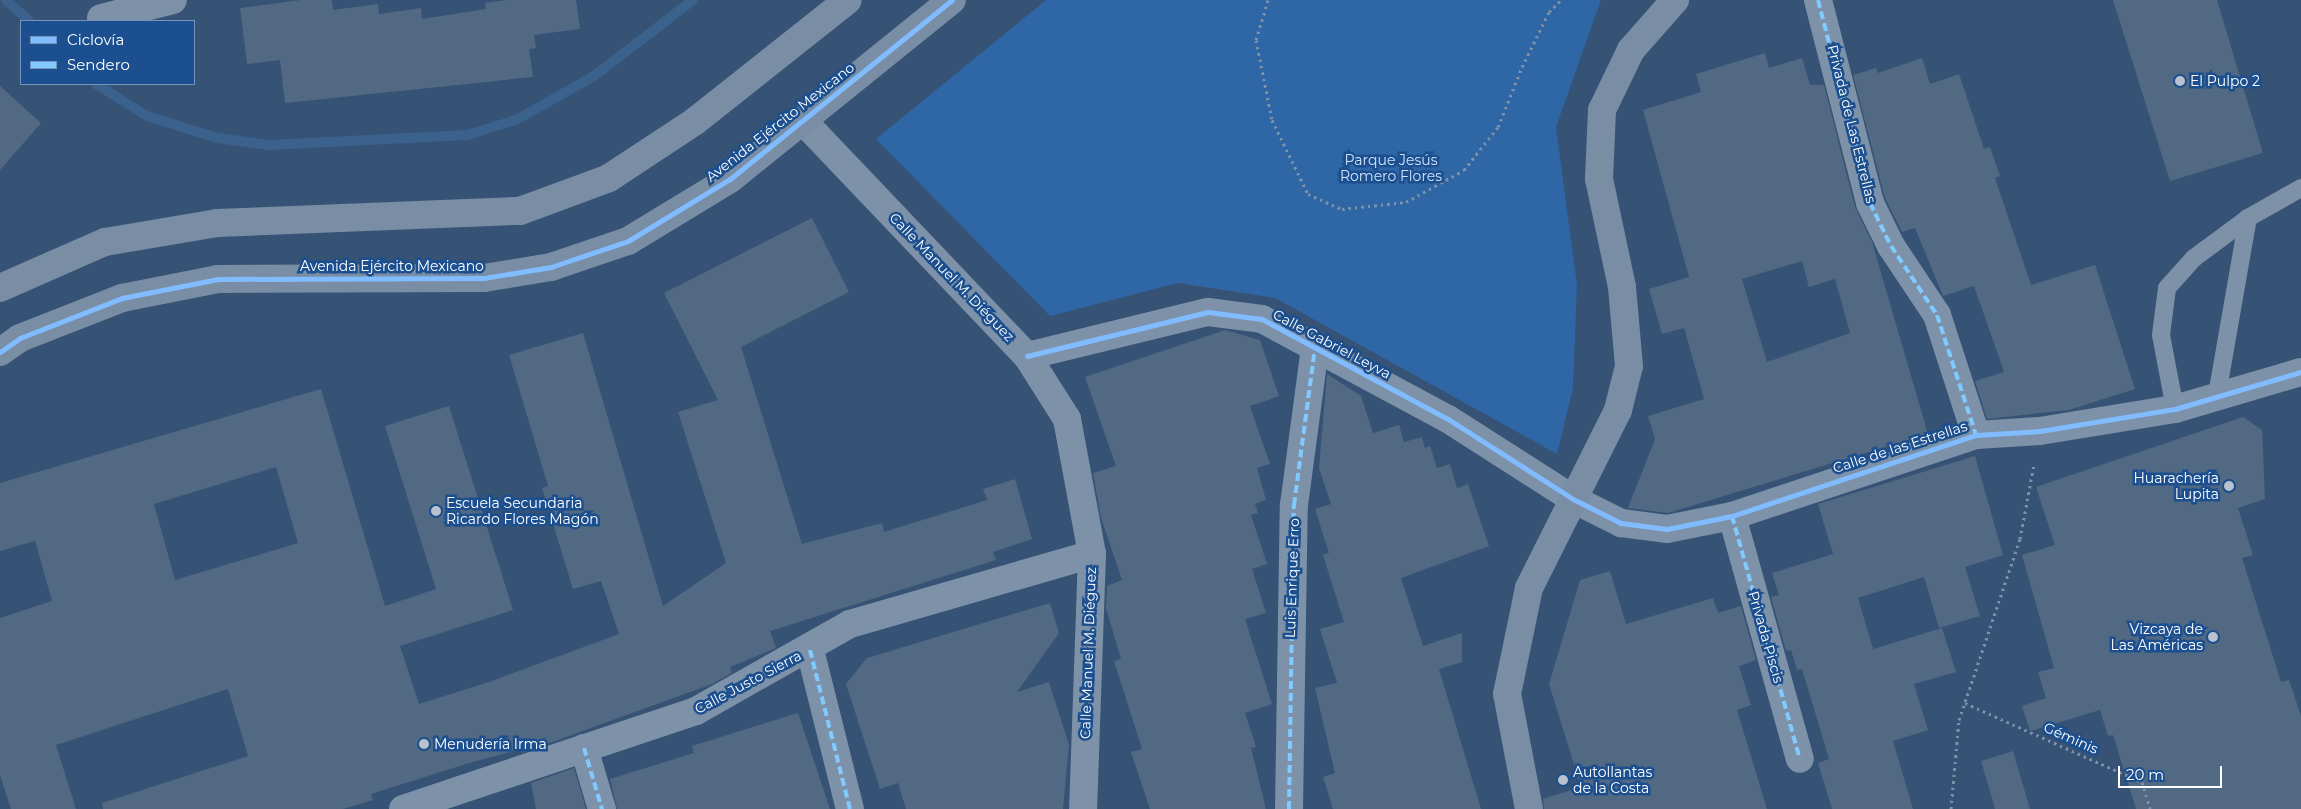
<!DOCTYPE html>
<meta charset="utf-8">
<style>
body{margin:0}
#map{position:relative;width:2301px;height:809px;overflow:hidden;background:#365274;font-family:Montserrat,sans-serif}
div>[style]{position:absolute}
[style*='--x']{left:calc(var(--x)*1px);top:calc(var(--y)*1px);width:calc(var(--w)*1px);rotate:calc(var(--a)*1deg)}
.green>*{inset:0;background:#2f66a5}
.stream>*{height:10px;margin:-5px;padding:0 5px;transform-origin:5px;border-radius:5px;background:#3b618d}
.building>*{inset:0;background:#526984}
.path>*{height:3px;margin-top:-1.5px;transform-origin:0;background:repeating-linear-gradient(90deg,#7d92a8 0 2.5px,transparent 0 6.5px)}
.lane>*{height:18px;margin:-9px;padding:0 9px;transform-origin:9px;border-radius:9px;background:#7d92a8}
.street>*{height:28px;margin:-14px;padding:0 14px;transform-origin:14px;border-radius:14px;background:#7d92a8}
.secondary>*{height:28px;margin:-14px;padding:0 14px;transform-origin:14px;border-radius:14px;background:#798da4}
.quiet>*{height:4px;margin-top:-2px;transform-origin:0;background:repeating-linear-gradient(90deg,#80caff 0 8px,transparent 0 12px)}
.cycleway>*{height:5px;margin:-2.5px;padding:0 2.5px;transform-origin:2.5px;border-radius:2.5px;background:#80bcff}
.dots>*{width:14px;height:14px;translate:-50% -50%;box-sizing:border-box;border:2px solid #1b4f8f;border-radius:50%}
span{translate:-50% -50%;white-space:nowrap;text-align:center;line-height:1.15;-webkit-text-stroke:5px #1b4f8f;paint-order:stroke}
.poi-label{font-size:14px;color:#fff}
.left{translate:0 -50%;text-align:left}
.right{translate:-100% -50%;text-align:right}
.street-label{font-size:14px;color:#fff}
.park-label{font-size:14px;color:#cfe3fa}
.legend{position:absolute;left:20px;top:20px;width:175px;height:65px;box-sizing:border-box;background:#1b4f8f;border:1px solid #7695bc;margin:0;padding:6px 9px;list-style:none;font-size:15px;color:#fff}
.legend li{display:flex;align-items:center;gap:10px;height:25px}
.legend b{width:25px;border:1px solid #7695bc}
.scale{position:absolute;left:2118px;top:766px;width:104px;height:22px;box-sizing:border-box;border:2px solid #fff;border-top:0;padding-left:6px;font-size:15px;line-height:18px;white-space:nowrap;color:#fff;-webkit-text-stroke:4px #1b4f8f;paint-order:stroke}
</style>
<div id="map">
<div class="green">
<div style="clip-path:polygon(1046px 0,1601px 0,1556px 127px,1577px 285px,1573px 388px,1557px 454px,1275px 298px,1178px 283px,1050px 316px,876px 139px)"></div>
</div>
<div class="stream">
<div style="--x:6;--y:0;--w:31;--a:42"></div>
<div style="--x:96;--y:84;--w:60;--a:32.1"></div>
<div style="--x:147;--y:116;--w:73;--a:17.4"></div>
<div style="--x:217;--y:138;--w:53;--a:7.5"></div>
<div style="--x:270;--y:145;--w:197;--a:-2.9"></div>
<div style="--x:467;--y:135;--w:51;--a:-17"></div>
<div style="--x:516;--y:120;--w:90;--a:-29.4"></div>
<div style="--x:594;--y:76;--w:125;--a:-37.5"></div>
</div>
<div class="building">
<div style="clip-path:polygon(301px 0,332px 0,333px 10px,378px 4px,379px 14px,421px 8px,422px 19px,486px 9px,485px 3px,507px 0,576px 0,580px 29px,534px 35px,536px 48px,529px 49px,533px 77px,285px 103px,280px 60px,247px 64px,240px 8px)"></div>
<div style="clip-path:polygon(2113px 0,2217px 0,2263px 153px,2170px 181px)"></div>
<div style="clip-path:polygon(evenodd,1765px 53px,1769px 68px,1802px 58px,1810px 85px,1824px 85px,1855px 207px,1872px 242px,1928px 434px,1668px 513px,1628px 508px,1655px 439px,1648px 416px,1704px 399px,1684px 328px,1662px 334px,1649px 289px,1689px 277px,1643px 110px,1701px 92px,1696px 74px,1765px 53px,1802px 261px,1809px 287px,1835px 279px,1850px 333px,1767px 362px,1742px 279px,1802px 261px)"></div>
<div style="clip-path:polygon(1922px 58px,1930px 84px,1959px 74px,1984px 149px,1990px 147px,2000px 176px,1995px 178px,2031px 285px,2095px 265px,2135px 389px,2069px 410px,1987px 419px,1975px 381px,2004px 372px,1974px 286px,1943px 296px,1915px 228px,1902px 232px,1885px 198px,1853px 75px,1876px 68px,1878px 73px)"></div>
<div style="clip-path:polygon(0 86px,41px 123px,0 170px)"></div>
<div style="clip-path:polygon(evenodd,812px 218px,849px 292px,741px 347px,802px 544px,882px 523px,884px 532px,987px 500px,983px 489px,1015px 479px,1032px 539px,993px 552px,996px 560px,770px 631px,776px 648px,730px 667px,732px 673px,712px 684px,522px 753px,521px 749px,466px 764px,371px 794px,373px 800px,343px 809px,103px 809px,102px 803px,248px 756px,228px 689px,56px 745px,76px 809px,11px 809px,0 775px,0 618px,52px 601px,35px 541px,0 551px,0 483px,321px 389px,385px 606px,436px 589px,385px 426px,449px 406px,513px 610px,400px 646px,419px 704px,489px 682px,619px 634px,601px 581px,573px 589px,542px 488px,548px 486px,509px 355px,583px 333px,663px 606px,726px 563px,678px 412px,718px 400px,664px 293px,812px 218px,276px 467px,298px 543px,175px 580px,154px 504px,276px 467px)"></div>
<div style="clip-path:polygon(1225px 330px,1260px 340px,1279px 396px,1250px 406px,1270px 464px,1257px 468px,1266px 500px,1255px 504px,1258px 513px,1251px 515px,1267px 564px,1252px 569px,1266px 613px,1245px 619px,1272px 704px,1245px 713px,1256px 747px,1251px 748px,1266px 809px,1150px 809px,1131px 752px,1142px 749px,1114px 661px,1121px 659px,1106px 608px,1107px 586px,1122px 580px,1101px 518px,1093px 473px,1116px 466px,1085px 377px)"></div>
<div style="clip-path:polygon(1327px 374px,1361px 396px,1373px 433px,1399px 425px,1404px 442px,1422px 437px,1425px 448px,1430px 446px,1437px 468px,1450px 464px,1457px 488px,1468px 484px,1489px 546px,1401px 578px,1423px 646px,1462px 633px,1462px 662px,1439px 669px,1481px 809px,1333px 809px,1323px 777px,1335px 773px,1315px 688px,1337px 683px,1320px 629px,1344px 622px,1323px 555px,1329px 553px,1315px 509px,1331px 504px,1319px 468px)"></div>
<div style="clip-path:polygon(2243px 417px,2262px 430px,2265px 499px,2238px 508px,2253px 555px,2242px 558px,2281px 682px,2289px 680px,2301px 716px,2301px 809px,2136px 809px,2113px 735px,2108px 736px,2100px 710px,2030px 731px,2022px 706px,2046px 698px,2038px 672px,2054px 668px,2022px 555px,2055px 545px,2036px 487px)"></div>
<div style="clip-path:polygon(1975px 456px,2003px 555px,1965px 567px,1980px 616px,1939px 628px,1924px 577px,1858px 598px,1873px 649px,1942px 628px,1956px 672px,1914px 684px,1928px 730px,1893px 741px,1913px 809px,1832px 809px,1818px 763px,1829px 759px,1802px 669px,1797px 670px,1791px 650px,1786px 651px,1771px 597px,1779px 595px,1772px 573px,1833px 554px,1818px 504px)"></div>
<div style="clip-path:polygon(1610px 571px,1626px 624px,1713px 598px,1718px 613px,1741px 606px,1756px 660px,1739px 666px,1751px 705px,1737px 710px,1767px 809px,1544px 809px,1543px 799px,1581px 787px,1549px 684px,1580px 580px)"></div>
<div style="clip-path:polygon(1050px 603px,1059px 633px,1017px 692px,1049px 682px,1069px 745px,1063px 809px,906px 809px,898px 783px,880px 789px,846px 684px,867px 658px)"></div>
<div style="clip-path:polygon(798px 713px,830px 809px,617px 809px,610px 779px,694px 753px,692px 746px)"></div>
<div style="clip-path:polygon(2013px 751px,2030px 809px,1995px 809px,1981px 761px)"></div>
<div style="clip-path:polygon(574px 768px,586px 809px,536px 809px,531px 783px)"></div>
</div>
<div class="path">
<div style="--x:1268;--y:0;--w:42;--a:106.7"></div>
<div style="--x:1256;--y:40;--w:82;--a:78.7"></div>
<div style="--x:1272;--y:120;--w:82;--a:64.1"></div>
<div style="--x:1308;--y:194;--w:37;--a:24"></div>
<div style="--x:1342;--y:209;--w:64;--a:-6.2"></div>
<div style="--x:1406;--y:202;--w:66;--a:-28.9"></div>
<div style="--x:1464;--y:170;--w:55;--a:-51.7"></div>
<div style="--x:1498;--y:127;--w:65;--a:-68.2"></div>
<div style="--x:1522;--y:67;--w:61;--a:-63.9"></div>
<div style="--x:1549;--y:12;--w:17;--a:-45"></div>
<div style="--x:1965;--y:703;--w:194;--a:24.1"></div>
<div style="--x:2142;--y:782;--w:28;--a:73"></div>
<div style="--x:1951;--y:809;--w:89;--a:-84.9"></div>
<div style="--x:1959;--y:720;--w:191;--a:-71.4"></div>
<div style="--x:2020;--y:539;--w:76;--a:-79.4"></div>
</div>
<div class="lane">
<div style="--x:2217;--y:395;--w:180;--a:-80.1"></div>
<div style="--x:2175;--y:409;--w:75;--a:-100.7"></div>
<div style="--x:2161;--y:335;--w:47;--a:-82.7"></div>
<div style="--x:2167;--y:288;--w:40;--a:-48"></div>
<div style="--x:2194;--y:258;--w:67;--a:-36.5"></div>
<div style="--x:2248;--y:218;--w:61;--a:-29.5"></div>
</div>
<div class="street">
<div style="--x:1818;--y:0;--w:210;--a:75.6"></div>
<div style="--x:1870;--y:203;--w:48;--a:64"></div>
<div style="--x:1891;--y:246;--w:83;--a:56.3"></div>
<div style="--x:1937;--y:315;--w:126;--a:72"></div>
<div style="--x:101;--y:18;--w:74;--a:-14"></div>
<div style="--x:803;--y:121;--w:325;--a:46.4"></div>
<div style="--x:1027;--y:356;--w:75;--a:57.6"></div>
<div style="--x:1067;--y:419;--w:137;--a:79.5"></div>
<div style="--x:1092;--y:554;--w:255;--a:92"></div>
<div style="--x:1027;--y:356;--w:186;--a:-13.7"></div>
<div style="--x:1208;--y:312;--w:54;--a:7.4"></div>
<div style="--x:1262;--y:319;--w:211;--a:28.3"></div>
<div style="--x:1448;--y:419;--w:148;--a:32.6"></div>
<div style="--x:1573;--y:499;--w:54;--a:26.6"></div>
<div style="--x:1621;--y:523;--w:46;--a:7.4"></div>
<div style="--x:1667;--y:529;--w:66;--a:-11.3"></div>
<div style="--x:1732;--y:516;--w:257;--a:-18.4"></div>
<div style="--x:1976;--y:435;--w:64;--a:-3.6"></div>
<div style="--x:2040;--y:431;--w:137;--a:-9.3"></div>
<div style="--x:2175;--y:409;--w:131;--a:-16.4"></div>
<div style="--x:1732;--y:516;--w:252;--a:74.4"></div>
<div style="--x:810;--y:650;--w:164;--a:75.9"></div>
<div style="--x:584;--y:748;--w:64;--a:73.6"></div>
<div style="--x:403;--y:809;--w:309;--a:-18.5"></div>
<div style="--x:696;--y:711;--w:177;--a:-29.5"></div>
<div style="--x:850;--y:624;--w:252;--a:-16.1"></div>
<div style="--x:1289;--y:809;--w:304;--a:-89.1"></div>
<div style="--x:1294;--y:505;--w:158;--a:-82.4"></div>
</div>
<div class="secondary">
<div style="--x:0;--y:288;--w:115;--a:-23.7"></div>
<div style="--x:105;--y:242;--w:114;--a:-9.6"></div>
<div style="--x:217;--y:223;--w:303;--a:-2.3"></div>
<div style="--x:520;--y:211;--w:95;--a:-20.3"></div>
<div style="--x:609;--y:178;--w:102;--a:-33.4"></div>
<div style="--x:694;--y:122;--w:196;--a:-38.4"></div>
<div style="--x:0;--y:352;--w:24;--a:-35"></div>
<div style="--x:20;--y:338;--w:110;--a:-21.4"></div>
<div style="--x:122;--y:298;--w:98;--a:-11.2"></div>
<div style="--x:218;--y:279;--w:266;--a:-0.2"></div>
<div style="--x:484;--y:278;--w:68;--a:-9.3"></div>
<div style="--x:551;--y:267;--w:81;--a:-18.7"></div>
<div style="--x:628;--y:241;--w:119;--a:-31.3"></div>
<div style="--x:730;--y:179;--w:285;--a:-38.9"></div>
<div style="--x:1529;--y:809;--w:117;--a:-100.8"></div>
<div style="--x:1507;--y:694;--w:108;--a:-78.3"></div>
<div style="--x:1529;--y:588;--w:199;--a:-63.4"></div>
<div style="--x:1618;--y:410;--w:45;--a:-76"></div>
<div style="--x:1629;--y:366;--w:79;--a:-95.1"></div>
<div style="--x:1622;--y:287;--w:110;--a:-102"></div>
<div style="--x:1599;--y:179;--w:69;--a:-87.5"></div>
<div style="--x:1602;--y:110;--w:67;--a:-64.2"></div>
<div style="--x:1631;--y:50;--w:67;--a:-48.7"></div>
</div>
<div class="quiet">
<div style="--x:1818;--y:0;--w:210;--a:75.6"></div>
<div style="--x:1870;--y:203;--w:48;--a:64"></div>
<div style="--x:1891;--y:246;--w:83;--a:56.3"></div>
<div style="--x:1937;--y:315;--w:126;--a:72"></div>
<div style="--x:1732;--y:516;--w:252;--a:74.4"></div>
<div style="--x:810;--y:650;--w:164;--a:75.9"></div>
<div style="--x:584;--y:748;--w:64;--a:73.6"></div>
<div style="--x:1289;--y:809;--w:304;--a:-89.1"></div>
<div style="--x:1294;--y:505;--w:158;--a:-82.4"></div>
</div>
<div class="cycleway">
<div style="--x:0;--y:352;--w:24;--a:-35"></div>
<div style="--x:20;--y:338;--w:110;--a:-21.4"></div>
<div style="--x:122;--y:298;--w:98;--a:-11.2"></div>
<div style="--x:218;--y:279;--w:266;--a:-0.2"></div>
<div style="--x:484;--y:278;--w:68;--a:-9.3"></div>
<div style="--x:551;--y:267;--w:81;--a:-18.7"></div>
<div style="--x:628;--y:241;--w:119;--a:-31.3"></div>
<div style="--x:730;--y:179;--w:285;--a:-38.9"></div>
<div style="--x:1027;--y:356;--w:186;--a:-13.7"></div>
<div style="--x:1208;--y:312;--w:54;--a:7.4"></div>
<div style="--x:1262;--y:319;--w:211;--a:28.3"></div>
<div style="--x:1448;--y:419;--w:148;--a:32.6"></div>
<div style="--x:1573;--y:499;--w:54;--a:26.6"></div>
<div style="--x:1621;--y:523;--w:46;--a:7.4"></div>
<div style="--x:1667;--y:529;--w:66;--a:-11.3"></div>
<div style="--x:1732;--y:516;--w:257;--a:-18.4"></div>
<div style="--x:1976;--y:435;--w:64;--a:-3.6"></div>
<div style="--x:2040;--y:431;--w:137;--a:-9.3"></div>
<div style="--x:2175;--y:409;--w:131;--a:-16.4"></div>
</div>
<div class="dots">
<div style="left:2180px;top:81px;background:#b9c2ce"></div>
<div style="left:2229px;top:486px;background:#b9c2ce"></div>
<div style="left:436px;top:511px;background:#b9c2ce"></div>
<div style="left:2213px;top:637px;background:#b9c2ce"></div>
<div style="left:424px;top:744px;background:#b9c2ce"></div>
<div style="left:1563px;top:780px;background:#b9c2ce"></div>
</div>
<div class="poi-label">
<span class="left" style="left:2190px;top:81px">El Pulpo 2</span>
<span class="right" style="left:2219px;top:486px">Huarachería<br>Lupita</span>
<span class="left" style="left:446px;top:511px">Escuela Secundaria<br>Ricardo Flores Magón</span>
<span class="right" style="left:2203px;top:637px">Vizcaya de<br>Las Américas</span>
<span class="left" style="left:434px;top:744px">Menudería Irma</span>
<span class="left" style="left:1573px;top:780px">Autollantas<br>de la Costa</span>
</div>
<div class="street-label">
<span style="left:780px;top:122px;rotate:-38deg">Avenida Ejército Mexicano</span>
<span style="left:1852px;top:124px;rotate:76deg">Privada de Las Estrellas</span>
<span style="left:392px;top:266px">Avenida Ejército Mexicano</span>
<span style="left:952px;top:277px;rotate:46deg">Calle Manuel M. Diéguez</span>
<span style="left:1332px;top:344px;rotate:28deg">Calle Gabriel Leyva</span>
<span style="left:1900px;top:447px;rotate:-18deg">Calle de las Estrellas</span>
<span style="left:1292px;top:578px;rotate:-88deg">Luis Enrique Erro</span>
<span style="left:1766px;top:637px;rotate:74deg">Privada Piscis</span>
<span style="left:1088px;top:653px;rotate:-88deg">Calle Manuel M. Diéguez</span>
<span style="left:748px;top:682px;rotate:-28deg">Calle Justo Sierra</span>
<span style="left:2071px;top:738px;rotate:24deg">Géminis</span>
</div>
<div class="park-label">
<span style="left:1391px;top:168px">Parque Jesús<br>Romero Flores</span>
</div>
<ul class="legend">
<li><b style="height:6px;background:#80bcff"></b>Ciclovía</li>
<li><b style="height:6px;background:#80caff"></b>Sendero</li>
</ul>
<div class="scale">20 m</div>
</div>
